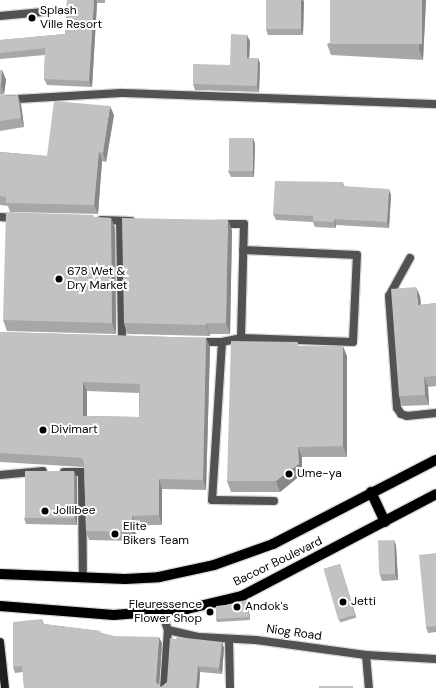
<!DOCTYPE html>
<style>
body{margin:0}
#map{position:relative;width:436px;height:688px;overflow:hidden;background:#fff;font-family:"DM Sans",sans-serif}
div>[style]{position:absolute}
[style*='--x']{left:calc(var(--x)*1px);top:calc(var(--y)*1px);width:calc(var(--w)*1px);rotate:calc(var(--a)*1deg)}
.roads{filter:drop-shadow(1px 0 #dbdbdb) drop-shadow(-1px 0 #dbdbdb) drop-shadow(0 1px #dbdbdb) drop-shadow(0 -1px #dbdbdb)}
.service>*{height:8px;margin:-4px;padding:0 4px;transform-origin:4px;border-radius:4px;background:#525252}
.minor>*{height:8px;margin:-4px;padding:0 4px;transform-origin:4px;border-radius:4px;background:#525252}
.tertiary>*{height:8px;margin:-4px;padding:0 4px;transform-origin:4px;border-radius:4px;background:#525252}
.secondary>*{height:8px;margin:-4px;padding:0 4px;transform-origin:4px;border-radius:4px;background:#1f1f1f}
.primary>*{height:10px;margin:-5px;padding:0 5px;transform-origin:5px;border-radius:5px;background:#000}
.wall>*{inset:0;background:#a7a7a7;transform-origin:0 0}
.shaded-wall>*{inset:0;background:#888}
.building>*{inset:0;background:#c2c2c2;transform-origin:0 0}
.dots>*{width:11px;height:11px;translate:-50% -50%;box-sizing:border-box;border:2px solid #fff;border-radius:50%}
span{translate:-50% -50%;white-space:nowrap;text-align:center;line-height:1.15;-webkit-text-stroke:4px #fff;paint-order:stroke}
.poi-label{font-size:12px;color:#000}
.left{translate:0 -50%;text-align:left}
.right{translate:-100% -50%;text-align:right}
.street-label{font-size:12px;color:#000}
</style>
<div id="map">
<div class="roads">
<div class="service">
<div style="--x:0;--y:16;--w:43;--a:-5.3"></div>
<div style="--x:0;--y:217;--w:15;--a:4"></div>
<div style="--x:101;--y:220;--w:30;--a:2"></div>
<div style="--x:120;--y:221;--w:119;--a:89"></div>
<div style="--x:410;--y:258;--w:43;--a:118.9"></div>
<div style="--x:389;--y:296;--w:112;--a:85.9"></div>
<div style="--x:397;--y:408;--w:7;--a:56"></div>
<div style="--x:401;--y:414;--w:6;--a:18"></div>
<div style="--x:407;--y:416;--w:29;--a:-6"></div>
<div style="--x:241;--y:338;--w:112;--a:2"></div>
<div style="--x:353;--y:342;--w:87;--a:-87.4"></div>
<div style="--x:357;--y:255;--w:114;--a:-177.5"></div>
<div style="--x:198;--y:342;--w:24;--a:0"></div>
<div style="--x:222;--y:342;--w:19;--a:-12"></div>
<div style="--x:241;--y:338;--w:114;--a:-88.5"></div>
<div style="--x:244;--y:224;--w:25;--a:180"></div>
<div style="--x:222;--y:342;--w:158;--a:93.6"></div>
<div style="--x:212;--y:500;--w:62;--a:0.9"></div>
<div style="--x:64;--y:472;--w:18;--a:0"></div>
<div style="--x:82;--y:472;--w:106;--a:89.5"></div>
<div style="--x:0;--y:475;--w:43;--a:-5.3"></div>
</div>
<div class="minor">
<div style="--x:0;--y:100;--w:121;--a:-3.3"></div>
<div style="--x:121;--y:93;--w:315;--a:2"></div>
<div style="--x:229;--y:639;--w:49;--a:88.8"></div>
<div style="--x:366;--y:655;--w:33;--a:85"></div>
<div style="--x:164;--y:688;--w:58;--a:-86.1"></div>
</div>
<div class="tertiary">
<div style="--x:162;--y:612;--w:19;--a:72"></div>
<div style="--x:168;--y:630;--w:32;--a:13"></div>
<div style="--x:199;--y:637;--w:57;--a:3"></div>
<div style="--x:256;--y:640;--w:111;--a:7.8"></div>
<div style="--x:366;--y:655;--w:70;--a:3.3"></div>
</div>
<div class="secondary">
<div style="--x:0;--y:642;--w:46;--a:83.8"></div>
</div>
<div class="primary">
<div style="--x:371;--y:492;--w:33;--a:65"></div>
<div style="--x:0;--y:574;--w:125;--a:2.3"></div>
<div style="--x:125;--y:579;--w:34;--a:-3"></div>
<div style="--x:159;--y:577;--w:56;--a:-12.3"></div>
<div style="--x:214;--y:565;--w:63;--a:-19.6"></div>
<div style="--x:273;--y:544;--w:183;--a:-27.3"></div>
<div style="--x:0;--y:606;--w:114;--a:4.5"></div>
<div style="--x:114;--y:615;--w:73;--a:-4.7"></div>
<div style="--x:187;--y:609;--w:57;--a:-13.3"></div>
<div style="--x:242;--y:596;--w:219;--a:-27.7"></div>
</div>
</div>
<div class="wall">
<div style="clip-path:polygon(67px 0,105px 0,105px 3px,97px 3px,92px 87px,47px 85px,44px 79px,45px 55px,0 59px,0 40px,65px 34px)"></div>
<div style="clip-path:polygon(426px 0,423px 60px,331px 55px,327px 44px)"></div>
<div style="clip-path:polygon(304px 1px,303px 35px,268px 35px,266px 29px)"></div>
<div style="clip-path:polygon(250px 41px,249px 58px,258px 58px,260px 64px,259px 92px,195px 90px,193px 84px,230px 65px)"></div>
<div style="clip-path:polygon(0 70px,2px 70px,6px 80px,4px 94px,0 95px)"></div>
<div style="clip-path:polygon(0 96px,21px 104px,24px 127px,0 131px)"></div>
<div style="clip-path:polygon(114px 115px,106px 162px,102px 161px,98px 214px,10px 212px,8px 206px,0 205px,0 152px,47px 156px)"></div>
<div style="clip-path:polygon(253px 138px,255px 144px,254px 177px,231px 177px,228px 171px)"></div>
<div style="clip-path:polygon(343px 182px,344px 186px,391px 195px,389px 228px,336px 225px,336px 228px,315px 227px,313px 222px,276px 220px,273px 214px)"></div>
<div style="clip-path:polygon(93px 215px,94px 217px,111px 218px,115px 228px,116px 334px,7px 331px,3px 320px)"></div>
<div style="clip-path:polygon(232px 230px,230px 334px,210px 334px,210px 336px,127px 334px,124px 323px)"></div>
<div style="clip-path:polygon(420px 296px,421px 305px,436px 303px,436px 386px,428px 387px,429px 405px,402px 406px,399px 396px)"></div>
<div style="clip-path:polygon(evenodd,0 332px,206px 338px,210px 347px,206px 490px,162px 489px,162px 525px,136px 525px,135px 541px,89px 540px,86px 531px,84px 467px,0 462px,0 332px,87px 391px,139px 393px,139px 417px,87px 416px,87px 391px)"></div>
<div style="clip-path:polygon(299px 346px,347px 356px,347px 457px,302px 457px,302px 474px,280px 492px,231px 492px,227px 481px)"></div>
<div style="clip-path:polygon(77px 477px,77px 525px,26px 524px,24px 518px)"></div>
<div style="clip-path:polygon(394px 540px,396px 546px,398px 580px,382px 581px,380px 575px)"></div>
<div style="clip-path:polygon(436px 553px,436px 632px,428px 633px,426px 627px)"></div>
<div style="left:340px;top:564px;width:56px;height:17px;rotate:73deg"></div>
<div style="clip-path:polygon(247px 600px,248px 603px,250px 620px,217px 622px,216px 619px,234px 604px)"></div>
<div style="clip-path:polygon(42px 619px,44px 624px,100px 631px,101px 633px,114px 636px,162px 643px,159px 685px,161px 687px,222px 642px,224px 648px,222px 674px,200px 672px,199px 688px,24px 688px,23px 672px,15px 673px,13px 667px)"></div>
</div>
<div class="shaded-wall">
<div style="clip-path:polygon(94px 0,96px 0,97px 3px,92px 87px,89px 81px)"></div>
<div style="clip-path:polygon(301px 0,303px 0,304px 1px,303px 35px,301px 29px)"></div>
<div style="clip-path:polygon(422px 0,426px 0,423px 60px,419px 49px)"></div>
<div style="clip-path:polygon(247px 35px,250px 41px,249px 63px,247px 58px)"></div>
<div style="clip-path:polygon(258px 58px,260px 64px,259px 92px,257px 86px)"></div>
<div style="clip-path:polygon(2px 70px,6px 80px,4px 94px,1px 85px)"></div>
<div style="clip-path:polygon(18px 95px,21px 104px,24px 127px,21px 118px)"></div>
<div style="clip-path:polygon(110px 106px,114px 115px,106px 162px,103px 153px)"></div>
<div style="clip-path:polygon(253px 138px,255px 144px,254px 177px,252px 171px)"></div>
<div style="clip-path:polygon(99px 152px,102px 161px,98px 214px,94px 205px)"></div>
<div style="clip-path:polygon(389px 189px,391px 195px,389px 228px,387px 222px)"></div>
<div style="clip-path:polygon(111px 218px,115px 228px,116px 334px,112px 323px)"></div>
<div style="clip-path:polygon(334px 219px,336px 225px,336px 228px,334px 222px)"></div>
<div style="clip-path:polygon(228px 220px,232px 230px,230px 334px,226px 323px)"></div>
<div style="clip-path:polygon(416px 287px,420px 296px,422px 315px,418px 305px)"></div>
<div style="clip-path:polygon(206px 323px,210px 334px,210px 336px,206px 325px)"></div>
<div style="clip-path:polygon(206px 338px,210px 347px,206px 490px,203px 480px)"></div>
<div style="clip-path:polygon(343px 346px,347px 356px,347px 457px,343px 446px)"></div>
<div style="clip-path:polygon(424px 377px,428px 387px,429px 405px,425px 395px)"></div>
<div style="clip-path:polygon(83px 382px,87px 391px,87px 425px,83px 416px)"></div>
<div style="clip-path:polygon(298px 447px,302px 457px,302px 474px,280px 492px,276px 481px)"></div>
<div style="clip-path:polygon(74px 471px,77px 477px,77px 525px,75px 519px)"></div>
<div style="clip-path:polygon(159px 479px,162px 489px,162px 525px,159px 515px)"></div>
<div style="clip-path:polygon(132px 516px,136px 525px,135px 541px,132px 532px)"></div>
<div style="clip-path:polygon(394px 540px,396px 546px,398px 580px,395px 574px)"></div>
<div style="clip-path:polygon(247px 600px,248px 603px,250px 620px,249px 617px)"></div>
<div style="clip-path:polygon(159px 637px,162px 643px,159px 688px,156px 682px)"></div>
<div style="clip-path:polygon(222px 642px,224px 648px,222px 674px,219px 668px)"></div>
<div style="clip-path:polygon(198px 666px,200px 672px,199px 688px,196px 688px)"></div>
</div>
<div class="building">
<div style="clip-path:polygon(67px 0,94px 0,89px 81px,44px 79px,45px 48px,0 53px,0 40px,65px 34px)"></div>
<div style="left:266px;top:0;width:35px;height:29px"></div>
<div style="left:330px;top:0;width:92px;height:44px"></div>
<div style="clip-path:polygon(231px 34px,247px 35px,247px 58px,258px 58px,257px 86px,193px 84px,193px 64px,230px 65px)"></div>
<div style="clip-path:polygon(0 70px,2px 70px,1px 85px,0 85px)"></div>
<div style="clip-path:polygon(18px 95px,21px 118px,0 121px,0 96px)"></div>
<div style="clip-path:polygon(54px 101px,110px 106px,103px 153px,99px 152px,94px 205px,6px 203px,6px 197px,0 196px,0 152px,47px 156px)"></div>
<div style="left:229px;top:138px;width:24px;height:33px"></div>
<div style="clip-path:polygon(275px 181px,343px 182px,342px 186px,389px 189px,387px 222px,334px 219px,334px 222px,313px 221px,313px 216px,273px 214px)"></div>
<div style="clip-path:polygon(6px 212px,93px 215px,93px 217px,111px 218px,112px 323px,3px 320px)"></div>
<div style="clip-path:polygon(122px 218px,228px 220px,226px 323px,206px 323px,206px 325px,124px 323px)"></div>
<div style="clip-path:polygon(416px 287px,418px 305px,436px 303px,436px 376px,424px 377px,425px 395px,399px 396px,391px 289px)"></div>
<div style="clip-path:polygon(evenodd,0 332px,206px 338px,203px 480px,159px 479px,159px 515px,132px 516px,132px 532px,86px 531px,84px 463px,82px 458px,0 453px,0 332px,83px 382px,140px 384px,139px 417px,83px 416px,83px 382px)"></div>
<div style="clip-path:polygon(231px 341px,298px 342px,298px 346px,343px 346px,343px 446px,298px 447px,299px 464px,276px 481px,227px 481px)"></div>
<div style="left:25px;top:471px;width:49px;height:47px"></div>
<div style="left:394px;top:540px;width:34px;height:16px;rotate:88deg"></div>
<div style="clip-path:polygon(436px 553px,436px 626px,426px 627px,419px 555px)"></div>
<div style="left:340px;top:564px;width:53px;height:17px;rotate:74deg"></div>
<div style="clip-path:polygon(247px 600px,249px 617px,216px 619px,216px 606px,234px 604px,234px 602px)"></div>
<div style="clip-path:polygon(42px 619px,43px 624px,100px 631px,100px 633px,114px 636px,159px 637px,156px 682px,161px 687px,167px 682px,170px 638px,176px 639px,177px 637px,222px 642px,219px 668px,198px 666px,196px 688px,24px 688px,22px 666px,13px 667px,13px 622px)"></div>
<div style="left:319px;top:686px;width:34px;height:2px"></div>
</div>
<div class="dots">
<div style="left:32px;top:18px;background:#000"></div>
<div style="left:59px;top:279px;background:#000"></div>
<div style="left:43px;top:430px;background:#000"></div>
<div style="left:289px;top:474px;background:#000"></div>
<div style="left:45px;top:511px;background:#000"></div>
<div style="left:115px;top:534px;background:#000"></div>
<div style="left:343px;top:602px;background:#000"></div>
<div style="left:237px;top:607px;background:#000"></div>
<div style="left:210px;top:612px;background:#000"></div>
</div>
<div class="poi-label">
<span class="left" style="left:40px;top:18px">Splash<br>Ville Resort</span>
<span class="left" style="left:67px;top:279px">678 Wet &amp;<br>Dry Market</span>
<span class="left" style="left:51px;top:430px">Divimart</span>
<span class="left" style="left:297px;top:474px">Ume-ya</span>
<span class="left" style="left:53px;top:511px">Jollibee</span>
<span class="left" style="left:123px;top:534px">Elite<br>Bikers Team</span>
<span class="left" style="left:351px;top:602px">Jetti</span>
<span class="right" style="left:202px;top:612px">Fleuressence<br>Flower Shop</span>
<span class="left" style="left:245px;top:607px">Andok's</span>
</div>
<div class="street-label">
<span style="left:278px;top:562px;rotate:-26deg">Bacoor Boulevard</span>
<span style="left:294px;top:633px;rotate:8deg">Niog Road</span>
</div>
</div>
